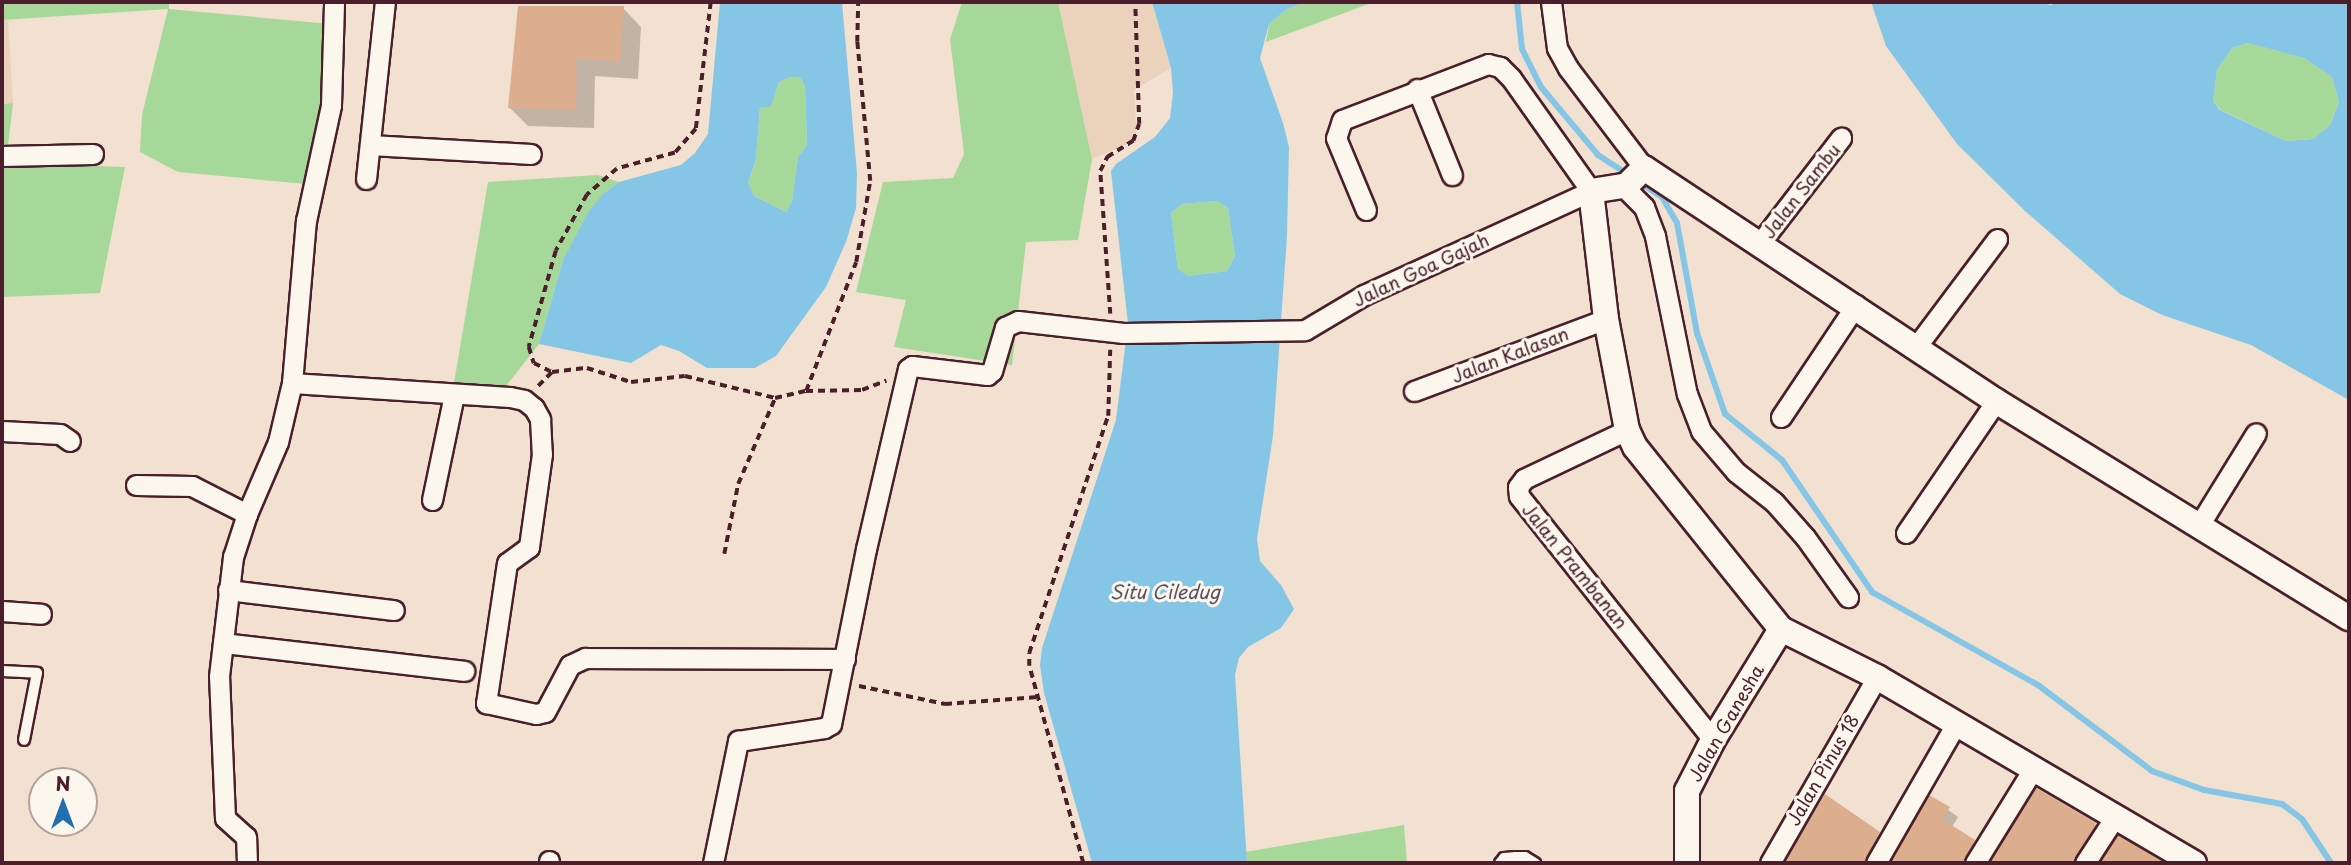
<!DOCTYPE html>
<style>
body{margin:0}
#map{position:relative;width:2351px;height:865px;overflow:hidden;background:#f2e1d0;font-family:"Playpen Sans",sans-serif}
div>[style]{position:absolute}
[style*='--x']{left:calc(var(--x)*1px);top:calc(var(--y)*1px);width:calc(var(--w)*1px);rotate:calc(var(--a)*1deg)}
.built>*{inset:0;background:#ebd2bc}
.green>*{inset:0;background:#a6d899}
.water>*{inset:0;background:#85c6e6}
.shadow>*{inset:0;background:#0003}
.stream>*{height:6px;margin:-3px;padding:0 3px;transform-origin:3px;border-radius:3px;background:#85c6e6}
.building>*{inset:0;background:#dcae8d}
.path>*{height:3.5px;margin-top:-1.75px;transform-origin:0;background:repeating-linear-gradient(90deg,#4a1f2b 0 7px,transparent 0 12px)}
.roads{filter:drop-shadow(2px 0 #4a1f2b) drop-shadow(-2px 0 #4a1f2b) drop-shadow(0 2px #4a1f2b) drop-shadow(0 -2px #4a1f2b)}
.service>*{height:10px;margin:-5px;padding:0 5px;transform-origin:5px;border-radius:5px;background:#fbf7ec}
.minor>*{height:19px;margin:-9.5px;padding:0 9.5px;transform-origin:9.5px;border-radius:9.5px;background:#fbf7ec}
.tertiary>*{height:24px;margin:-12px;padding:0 12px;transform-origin:12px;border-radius:12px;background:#fbf7ec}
span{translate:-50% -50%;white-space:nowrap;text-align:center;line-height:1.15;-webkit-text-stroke:6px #fbf7ec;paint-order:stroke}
.street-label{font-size:18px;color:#4a1f2b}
.water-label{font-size:19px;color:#5c5163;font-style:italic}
.frame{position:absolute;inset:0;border:4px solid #4a1f2b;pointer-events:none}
.north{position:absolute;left:28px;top:767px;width:70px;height:70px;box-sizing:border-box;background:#fbf7ec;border:2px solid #b4a19f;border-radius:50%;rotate:0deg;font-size:19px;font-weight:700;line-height:28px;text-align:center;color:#4a1f2b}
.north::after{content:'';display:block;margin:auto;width:24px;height:32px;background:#1f6fb2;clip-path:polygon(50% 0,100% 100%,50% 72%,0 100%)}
</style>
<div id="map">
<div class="built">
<div style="clip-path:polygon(1058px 2px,1152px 2px,1171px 68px,1134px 90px,1137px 140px,1092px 159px)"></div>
<div style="clip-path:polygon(2px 20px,8px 20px,13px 103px,2px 104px)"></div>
</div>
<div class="green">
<div style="clip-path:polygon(2px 2px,169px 2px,169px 9px,330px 24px,330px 110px,306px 184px,178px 172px,140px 152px,142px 115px,168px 9px,2px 20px)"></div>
<div style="clip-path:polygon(962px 2px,1058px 2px,1092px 159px,1078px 240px,1026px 242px,1012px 365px,894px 347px,906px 300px,856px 292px,883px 182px,953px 178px,964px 154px,950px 39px)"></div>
<div style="clip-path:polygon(1306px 2px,1374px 2px,1266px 42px,1269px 24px,1287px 9px)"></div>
<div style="clip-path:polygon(2249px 43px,2304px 58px,2332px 77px,2339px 102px,2330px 125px,2313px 139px,2286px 141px,2221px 110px,2213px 101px,2217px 70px,2232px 48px)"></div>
<div style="clip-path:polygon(790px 77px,800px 77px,805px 86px,807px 145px,798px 157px,792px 201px,786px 212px,754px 196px,748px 184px,756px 159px,760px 108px,771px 105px,779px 82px)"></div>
<div style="clip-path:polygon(13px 103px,6px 163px,125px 167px,100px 293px,2px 297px,2px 104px)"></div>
<div style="clip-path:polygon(598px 175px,619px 182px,604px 193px,563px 260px,539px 344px,503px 390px,454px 383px,488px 182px)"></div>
<div style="clip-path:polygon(1217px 201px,1228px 208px,1235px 256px,1227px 271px,1188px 276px,1178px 269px,1171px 213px,1182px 204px)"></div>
<div style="clip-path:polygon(1404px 825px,1407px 863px,1247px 863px,1245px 852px)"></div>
</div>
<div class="water">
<div style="clip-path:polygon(evenodd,720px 2px,842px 2px,857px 173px,856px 208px,846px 242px,826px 287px,776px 356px,755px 368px,707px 368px,679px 351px,661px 345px,631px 363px,539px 344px,563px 260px,589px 211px,604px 193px,619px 182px,681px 165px,695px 153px,708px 134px,720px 2px,790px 77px,800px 77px,805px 86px,807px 145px,798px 157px,792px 201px,786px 212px,754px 196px,748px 183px,756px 159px,760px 108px,771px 106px,779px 82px,790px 77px)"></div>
<div style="clip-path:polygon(evenodd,1152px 2px,1306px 2px,1287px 9px,1269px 24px,1260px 58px,1283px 123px,1289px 147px,1287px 236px,1273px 436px,1257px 539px,1260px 561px,1281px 585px,1294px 609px,1281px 628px,1248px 647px,1239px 658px,1235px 675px,1247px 863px,1092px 863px,1044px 693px,1040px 665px,1042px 648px,1116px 420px,1128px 324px,1111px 171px,1116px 164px,1155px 137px,1170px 118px,1173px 93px,1171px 68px,1152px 2px,1217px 201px,1228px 208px,1235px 256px,1227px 271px,1188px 276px,1178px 269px,1171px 213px,1182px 204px,1217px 201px)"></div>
<div style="clip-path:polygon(evenodd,1871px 2px,2036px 2px,2051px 5px,2057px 2px,2349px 2px,2349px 400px,2251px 345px,2162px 315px,2120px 294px,2025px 211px,1957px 144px,1886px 46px,1871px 2px,2248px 43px,2304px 58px,2332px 77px,2339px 102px,2330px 125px,2313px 139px,2286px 141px,2220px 110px,2213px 101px,2217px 70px,2232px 48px,2248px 43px)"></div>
</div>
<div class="shadow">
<div style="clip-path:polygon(623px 8px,641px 27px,638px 79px,595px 76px,594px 128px,528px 126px,509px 107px)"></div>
<div style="clip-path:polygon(2037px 790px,2095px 824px,2104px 833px,2085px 863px,1989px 863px)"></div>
<div style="clip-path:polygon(1826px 797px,1888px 842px,1877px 863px,1786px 863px)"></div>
<div style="clip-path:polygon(1930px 797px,1958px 817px,1952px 827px,1983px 851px,1976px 863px,1890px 863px)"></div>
</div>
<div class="stream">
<div style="--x:1517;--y:2;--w:47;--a:83.9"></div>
<div style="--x:1522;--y:49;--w:42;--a:63.4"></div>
<div style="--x:1541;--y:87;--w:89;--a:50"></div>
<div style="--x:1598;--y:155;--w:38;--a:33"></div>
<div style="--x:1639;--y:182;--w:27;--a:33"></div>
<div style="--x:1662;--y:197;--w:30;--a:60"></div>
<div style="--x:1677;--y:223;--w:112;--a:79.7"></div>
<div style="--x:1697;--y:333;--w:86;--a:70.9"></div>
<div style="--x:1725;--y:414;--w:73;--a:38.9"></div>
<div style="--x:1782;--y:460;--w:160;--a:55.7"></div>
<div style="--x:1872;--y:592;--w:190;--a:29.3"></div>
<div style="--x:2038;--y:685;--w:143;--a:37"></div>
<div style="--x:2152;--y:771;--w:55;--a:20.1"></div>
<div style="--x:2204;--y:790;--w:79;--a:10.2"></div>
<div style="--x:2282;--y:804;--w:25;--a:37"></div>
<div style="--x:2302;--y:819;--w:53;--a:56.6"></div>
</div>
<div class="building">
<div style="clip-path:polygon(518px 6px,624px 6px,620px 62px,577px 58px,576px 110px,508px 108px)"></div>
<div style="clip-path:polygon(2036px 788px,2096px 823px,2073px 863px,1989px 863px)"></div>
<div style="clip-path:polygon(1825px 794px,1880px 832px,1864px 863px,1784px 863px)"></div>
<div style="clip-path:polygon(1929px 795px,1950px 807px,1942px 819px,1975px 840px,1963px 863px,1890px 863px)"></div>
<div style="clip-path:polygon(2118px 835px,2165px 863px,2099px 863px)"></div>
</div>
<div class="path">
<div style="--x:711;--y:2;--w:128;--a:96.7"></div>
<div style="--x:696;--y:129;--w:32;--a:131"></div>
<div style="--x:675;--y:153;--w:60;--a:164.6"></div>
<div style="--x:617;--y:169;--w:40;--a:139"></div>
<div style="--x:587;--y:195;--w:64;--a:119"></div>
<div style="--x:556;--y:251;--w:100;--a:105.7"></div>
<div style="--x:529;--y:347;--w:17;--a:73"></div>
<div style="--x:534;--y:363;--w:20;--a:27"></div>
<div style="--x:552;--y:372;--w:35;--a:-7"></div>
<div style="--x:587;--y:368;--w:46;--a:17.7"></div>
<div style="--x:631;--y:382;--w:54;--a:-6.3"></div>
<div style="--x:685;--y:376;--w:93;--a:13.7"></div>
<div style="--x:775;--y:398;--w:32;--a:-13"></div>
<div style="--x:806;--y:391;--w:138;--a:-68.8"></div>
<div style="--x:856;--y:262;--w:82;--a:-80.2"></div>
<div style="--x:870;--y:181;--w:140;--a:-95.3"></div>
<div style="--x:857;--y:42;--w:40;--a:-88.6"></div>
<div style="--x:1110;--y:314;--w:143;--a:-94"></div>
<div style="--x:1100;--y:171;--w:16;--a:-63"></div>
<div style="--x:1107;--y:157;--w:31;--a:-32"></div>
<div style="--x:1133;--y:141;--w:18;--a:-71"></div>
<div style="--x:1139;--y:124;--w:122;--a:-91.9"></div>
<div style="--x:538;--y:386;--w:20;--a:-45"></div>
<div style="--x:806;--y:391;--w:56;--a:-1"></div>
<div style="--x:862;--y:390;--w:26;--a:-21"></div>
<div style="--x:724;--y:554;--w:71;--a:-78.7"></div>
<div style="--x:738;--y:484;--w:94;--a:-66.7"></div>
<div style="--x:859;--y:686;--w:88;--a:11.8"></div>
<div style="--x:945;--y:704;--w:93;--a:-4.3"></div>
<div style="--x:1083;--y:863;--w:204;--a:-105.3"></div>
<div style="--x:1029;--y:666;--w:13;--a:-90"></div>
<div style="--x:1029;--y:653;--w:250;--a:-71.6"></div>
<div style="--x:1108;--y:416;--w:66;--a:-88.3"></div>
</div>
<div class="roads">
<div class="service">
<div style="--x:2;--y:671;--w:35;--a:3"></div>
<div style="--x:37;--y:673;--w:68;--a:101"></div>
<div style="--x:1500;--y:863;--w:6;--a:-51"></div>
<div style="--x:1504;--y:858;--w:12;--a:-5"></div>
<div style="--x:1516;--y:857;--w:9;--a:0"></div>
<div style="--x:1525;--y:857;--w:12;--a:31"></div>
</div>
<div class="minor">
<div style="--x:1551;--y:2;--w:46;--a:82.6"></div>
<div style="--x:1557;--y:48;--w:23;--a:61"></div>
<div style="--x:1568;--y:68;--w:126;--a:52.8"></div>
<div style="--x:1417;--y:89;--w:93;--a:67.9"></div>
<div style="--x:370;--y:145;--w:161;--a:3.2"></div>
<div style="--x:2;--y:156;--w:91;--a:-1.3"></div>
<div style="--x:366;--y:179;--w:178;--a:-83.9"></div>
<div style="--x:1623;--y:186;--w:30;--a:45"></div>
<div style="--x:1644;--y:207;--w:31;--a:69"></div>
<div style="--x:1655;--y:236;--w:161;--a:78.6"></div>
<div style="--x:1687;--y:394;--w:40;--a:69"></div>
<div style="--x:1701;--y:431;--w:54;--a:49.5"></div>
<div style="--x:1736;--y:472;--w:48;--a:38.3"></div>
<div style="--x:1774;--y:502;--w:47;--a:48.5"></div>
<div style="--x:1805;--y:537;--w:74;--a:54.4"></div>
<div style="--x:1760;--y:243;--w:133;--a:-52.4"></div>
<div style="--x:1916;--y:347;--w:135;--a:-53.1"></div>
<div style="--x:292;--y:383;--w:218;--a:3.7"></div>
<div style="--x:510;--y:397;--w:14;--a:12"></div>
<div style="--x:524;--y:400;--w:13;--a:39"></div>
<div style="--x:534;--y:408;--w:13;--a:61"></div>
<div style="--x:540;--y:419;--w:35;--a:87"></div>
<div style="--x:542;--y:454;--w:94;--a:98"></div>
<div style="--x:529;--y:547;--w:27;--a:144"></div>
<div style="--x:507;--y:563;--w:142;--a:98.5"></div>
<div style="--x:486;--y:703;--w:51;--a:12.4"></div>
<div style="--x:536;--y:714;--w:9;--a:-13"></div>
<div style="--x:545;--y:712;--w:53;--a:-62"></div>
<div style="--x:570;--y:665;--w:17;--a:-25"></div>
<div style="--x:585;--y:658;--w:260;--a:0.2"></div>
<div style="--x:1414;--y:391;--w:205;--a:-20.6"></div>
<div style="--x:1781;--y:417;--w:135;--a:-56.2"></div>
<div style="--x:1627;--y:430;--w:114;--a:154.6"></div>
<div style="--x:1524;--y:479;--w:10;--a:127"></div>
<div style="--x:1518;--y:487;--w:9;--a:84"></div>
<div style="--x:1519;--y:496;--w:312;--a:51.5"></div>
<div style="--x:2;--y:431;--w:58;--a:3"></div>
<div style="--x:60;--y:434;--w:12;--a:35"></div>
<div style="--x:136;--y:485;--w:56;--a:1"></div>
<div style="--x:192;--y:486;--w:62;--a:27"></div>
<div style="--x:432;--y:500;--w:107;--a:-78.2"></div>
<div style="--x:2198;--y:527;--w:110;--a:-58.3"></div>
<div style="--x:1906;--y:533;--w:160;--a:-55.7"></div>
<div style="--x:228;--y:590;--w:167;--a:6.9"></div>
<div style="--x:2;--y:611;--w:39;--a:4"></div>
<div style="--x:223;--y:643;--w:243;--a:6.6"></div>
<div style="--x:247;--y:863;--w:26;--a:-92"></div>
<div style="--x:246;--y:837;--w:28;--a:-138"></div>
<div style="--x:225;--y:818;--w:142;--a:-92.4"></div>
<div style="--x:219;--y:676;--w:120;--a:-83.3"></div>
<div style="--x:233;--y:557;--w:45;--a:-72"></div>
<div style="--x:247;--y:514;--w:78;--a:-66.7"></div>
<div style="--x:278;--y:442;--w:61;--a:-76.7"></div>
<div style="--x:292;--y:383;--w:163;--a:-85.1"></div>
<div style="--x:306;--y:221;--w:119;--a:-77.8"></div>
<div style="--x:331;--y:105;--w:103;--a:-88.3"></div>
<div style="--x:549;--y:863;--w:2;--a:-90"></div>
<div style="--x:713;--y:863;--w:125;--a:-78.4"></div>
<div style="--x:738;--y:741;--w:87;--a:-8.6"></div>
<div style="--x:824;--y:728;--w:8;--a:-30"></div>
<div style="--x:831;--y:724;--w:178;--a:-78.7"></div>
<div style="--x:866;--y:549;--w:185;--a:-76.9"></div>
<div style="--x:908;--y:369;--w:5;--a:-37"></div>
<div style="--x:912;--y:366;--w:76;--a:6.8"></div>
<div style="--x:987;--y:375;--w:6;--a:-39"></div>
<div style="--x:992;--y:371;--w:46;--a:-73.5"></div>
<div style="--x:1005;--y:327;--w:14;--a:-25"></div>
<div style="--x:1018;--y:321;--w:106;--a:6.5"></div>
<div style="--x:1123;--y:333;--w:182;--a:-0.9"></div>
<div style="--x:1305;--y:330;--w:69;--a:-30.7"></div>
<div style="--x:1364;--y:295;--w:250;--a:-24.6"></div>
<div style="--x:1591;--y:191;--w:138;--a:-125.3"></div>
<div style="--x:1511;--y:78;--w:16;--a:-135"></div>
<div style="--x:1500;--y:67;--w:12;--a:-166"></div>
<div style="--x:1488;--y:64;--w:156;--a:159"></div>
<div style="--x:1342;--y:120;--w:19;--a:108"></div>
<div style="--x:1336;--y:138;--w:78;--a:67.4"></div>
<div style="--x:1770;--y:863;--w:215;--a:-60.1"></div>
<div style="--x:1876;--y:863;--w:160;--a:-60.1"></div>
<div style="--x:1975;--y:863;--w:110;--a:-58.3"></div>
<div style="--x:2085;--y:863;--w:55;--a:-56.9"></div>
</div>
<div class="tertiary">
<div style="--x:1687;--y:863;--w:72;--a:-90"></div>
<div style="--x:1687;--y:791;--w:57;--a:-63"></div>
<div style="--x:1713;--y:740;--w:130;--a:-58.5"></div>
<div style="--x:2194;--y:863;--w:368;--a:-149.6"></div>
<div style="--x:1877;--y:677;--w:107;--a:-153.4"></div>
<div style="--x:1781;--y:629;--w:233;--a:-128.7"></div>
<div style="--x:1635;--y:447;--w:19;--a:-115"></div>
<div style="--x:1627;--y:430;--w:113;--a:-100.7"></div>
<div style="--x:1606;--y:319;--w:129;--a:-96.7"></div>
<div style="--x:1591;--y:191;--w:36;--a:-9"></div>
<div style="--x:1627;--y:185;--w:24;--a:-45"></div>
<div style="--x:1644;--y:168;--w:422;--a:33.5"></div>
<div style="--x:1996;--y:401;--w:414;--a:31.6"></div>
</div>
</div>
<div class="street-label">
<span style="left:1801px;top:191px;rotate:-52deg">Jalan Sambu</span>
<span style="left:1421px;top:270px;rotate:-25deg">Jalan Goa Gajah</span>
<span style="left:1510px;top:355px;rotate:-21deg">Jalan Kalasan</span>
<span style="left:1575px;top:566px;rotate:51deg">Jalan Prambanan</span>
<span style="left:1726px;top:723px;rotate:-60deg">Jalan Ganesha</span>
<span style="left:1823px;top:770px;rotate:-60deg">Jalan Pinus 18</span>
</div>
<div class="water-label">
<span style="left:1165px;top:592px">Situ Ciledug</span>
</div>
<div class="frame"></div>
<div class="north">N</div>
</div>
